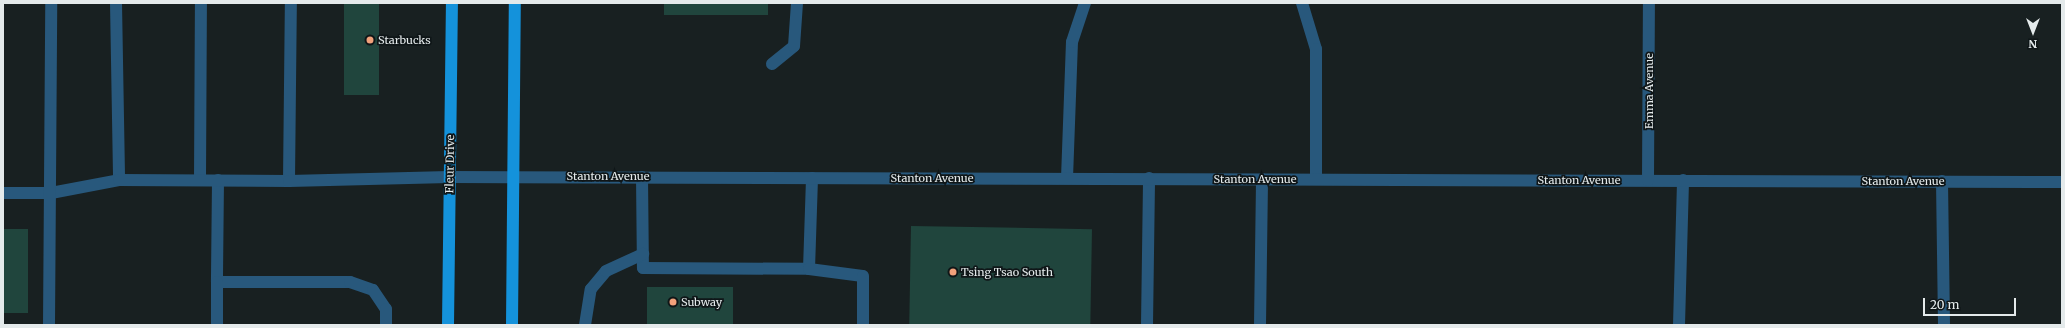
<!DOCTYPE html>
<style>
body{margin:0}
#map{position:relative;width:2065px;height:328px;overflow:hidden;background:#182021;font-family:Merriweather,serif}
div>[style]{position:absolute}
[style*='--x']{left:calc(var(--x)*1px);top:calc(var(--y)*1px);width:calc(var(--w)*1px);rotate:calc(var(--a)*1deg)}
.building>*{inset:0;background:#20453d;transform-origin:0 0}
.lane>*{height:12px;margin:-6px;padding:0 6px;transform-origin:6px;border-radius:6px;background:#28587c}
.street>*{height:12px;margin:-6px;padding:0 6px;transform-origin:6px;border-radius:6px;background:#28587c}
.primary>*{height:12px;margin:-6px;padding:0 6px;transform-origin:6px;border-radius:6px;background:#1492db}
.dots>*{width:11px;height:11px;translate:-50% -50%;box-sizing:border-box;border:2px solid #0f1618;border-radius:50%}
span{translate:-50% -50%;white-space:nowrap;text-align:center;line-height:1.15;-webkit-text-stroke:3.5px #0f1618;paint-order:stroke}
.poi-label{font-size:11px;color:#e4eaeb}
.left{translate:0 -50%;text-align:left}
.street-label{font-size:11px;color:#e4eaeb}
.frame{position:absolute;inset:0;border:4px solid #e4eaeb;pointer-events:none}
.north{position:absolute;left:2013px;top:12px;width:40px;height:40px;-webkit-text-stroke:3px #0f1618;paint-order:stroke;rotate:180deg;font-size:11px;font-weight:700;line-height:16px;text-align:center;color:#e4eaeb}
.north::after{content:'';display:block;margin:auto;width:14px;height:18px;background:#e4eaeb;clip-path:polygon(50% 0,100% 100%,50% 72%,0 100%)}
.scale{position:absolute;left:1923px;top:298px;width:93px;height:18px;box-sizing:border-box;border:2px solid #e4eaeb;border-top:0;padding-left:5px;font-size:12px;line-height:14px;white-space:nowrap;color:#e4eaeb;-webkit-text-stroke:3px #0f1618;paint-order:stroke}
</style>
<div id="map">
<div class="building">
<div style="left:344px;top:3px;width:35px;height:92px"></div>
<div style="left:664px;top:3px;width:104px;height:12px"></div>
<div style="left:911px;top:226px;width:181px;height:99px;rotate:1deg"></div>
<div style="left:3px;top:229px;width:25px;height:84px"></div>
<div style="left:647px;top:287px;width:86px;height:38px"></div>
</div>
<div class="lane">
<div style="--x:116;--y:3;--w:177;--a:89"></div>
<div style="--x:1302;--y:3;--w:48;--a:73.1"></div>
<div style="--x:1316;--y:49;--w:130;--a:90"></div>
<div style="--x:772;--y:64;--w:28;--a:-39"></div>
<div style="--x:794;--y:46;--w:43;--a:-86"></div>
<div style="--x:642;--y:177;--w:91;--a:89.4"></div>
<div style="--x:643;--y:268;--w:166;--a:0.3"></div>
<div style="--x:809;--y:269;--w:91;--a:-88.1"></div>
<div style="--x:1067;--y:178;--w:136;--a:-87.9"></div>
<div style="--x:1072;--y:42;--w:41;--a:-71.6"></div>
<div style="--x:200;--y:180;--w:177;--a:-89.7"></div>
<div style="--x:218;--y:180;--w:102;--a:90.6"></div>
<div style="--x:217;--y:282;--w:133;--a:0"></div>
<div style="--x:350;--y:282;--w:24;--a:19"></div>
<div style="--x:373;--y:290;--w:23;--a:56"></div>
<div style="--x:386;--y:309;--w:16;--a:90"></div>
<div style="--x:289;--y:181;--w:178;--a:-89.4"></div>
<div style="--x:3;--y:193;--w:48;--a:0"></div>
<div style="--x:51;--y:193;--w:69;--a:-10.8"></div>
<div style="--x:119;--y:180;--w:170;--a:0.3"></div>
<div style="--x:289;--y:181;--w:160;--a:-1.4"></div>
<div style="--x:809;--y:269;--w:54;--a:7.4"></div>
<div style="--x:863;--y:276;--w:49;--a:90"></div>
<div style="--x:217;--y:282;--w:43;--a:90"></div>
<div style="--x:49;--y:325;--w:322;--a:-89.6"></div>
<div style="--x:585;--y:325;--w:36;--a:-81"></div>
<div style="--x:591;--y:289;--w:23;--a:-50"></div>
<div style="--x:606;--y:271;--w:41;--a:-24.7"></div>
<div style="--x:1147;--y:325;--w:147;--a:-89.2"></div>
<div style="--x:1260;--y:325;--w:146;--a:-89.2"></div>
<div style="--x:1679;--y:325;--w:145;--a:-88.4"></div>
</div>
<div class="street">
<div style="--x:449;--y:177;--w:1613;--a:0.18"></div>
<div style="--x:1648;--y:180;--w:177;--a:-89.7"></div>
<div style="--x:1942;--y:181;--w:144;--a:89.2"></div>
</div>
<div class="primary">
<div style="--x:448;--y:325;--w:322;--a:-89.3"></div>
<div style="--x:512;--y:325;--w:322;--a:-89.5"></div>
</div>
<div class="dots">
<div style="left:370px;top:40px;background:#f1a17b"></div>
<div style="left:953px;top:272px;background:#f1a17b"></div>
<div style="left:673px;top:302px;background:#f1a17b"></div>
</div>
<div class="poi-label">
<span class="left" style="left:378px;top:40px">Starbucks</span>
<span class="left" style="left:961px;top:272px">Tsing Tsao South</span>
<span class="left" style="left:681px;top:302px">Subway</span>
</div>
<div class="street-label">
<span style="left:1649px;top:91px;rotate:-90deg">Emma Avenue</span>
<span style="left:450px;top:164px;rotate:-89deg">Fleur Drive</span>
<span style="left:608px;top:176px">Stanton Avenue</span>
<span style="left:932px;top:178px">Stanton Avenue</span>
<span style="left:1255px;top:179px">Stanton Avenue</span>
<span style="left:1579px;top:180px">Stanton Avenue</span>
<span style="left:1903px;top:181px">Stanton Avenue</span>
</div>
<div class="frame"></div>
<div class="north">N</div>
<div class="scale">20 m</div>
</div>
